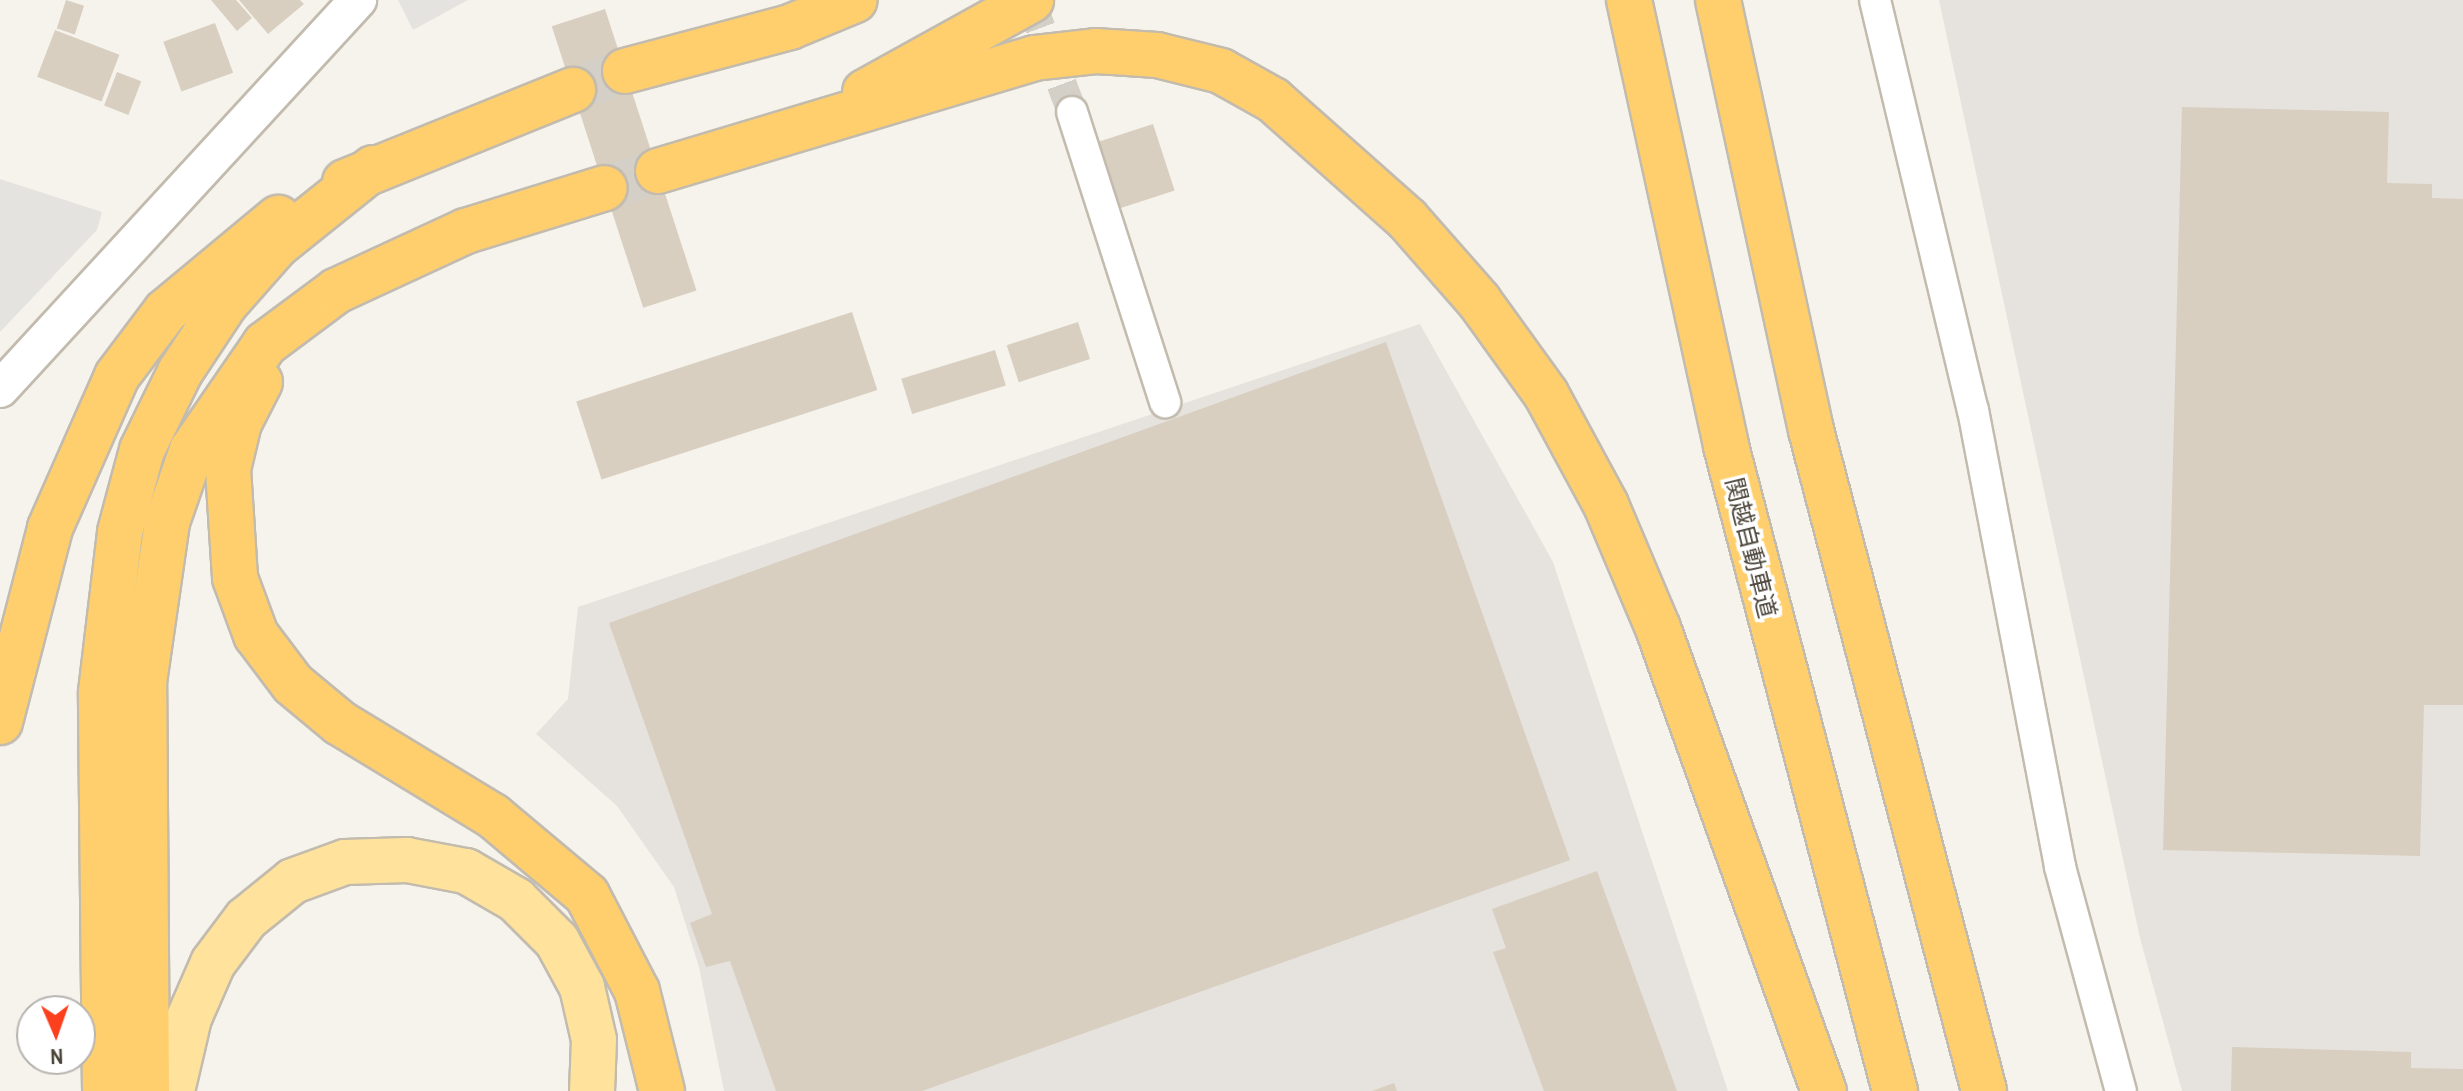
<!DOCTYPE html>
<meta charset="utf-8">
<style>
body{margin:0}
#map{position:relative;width:2463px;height:1091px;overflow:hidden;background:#f6f3ec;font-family:"Archivo Narrow","Noto Sans JP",sans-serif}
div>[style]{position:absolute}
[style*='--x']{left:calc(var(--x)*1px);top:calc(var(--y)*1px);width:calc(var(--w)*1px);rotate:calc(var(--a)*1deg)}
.industrial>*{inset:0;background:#e6e2dd}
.parking>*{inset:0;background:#e5e3e0}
.building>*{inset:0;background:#d8cfc1;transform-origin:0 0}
.minor-tunnel>*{height:30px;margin-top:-15px;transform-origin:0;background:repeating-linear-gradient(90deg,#d4d0c8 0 30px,transparent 0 45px)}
.motorway-tunnel>*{height:44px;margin-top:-22px;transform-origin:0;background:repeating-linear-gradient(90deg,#d4d0c8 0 44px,transparent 0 66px)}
.roads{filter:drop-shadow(2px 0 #c2bbae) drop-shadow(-2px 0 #c2bbae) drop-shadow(0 2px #c2bbae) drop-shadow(0 -2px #c2bbae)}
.minor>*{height:30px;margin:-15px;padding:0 15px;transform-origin:15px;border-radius:15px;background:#fff}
.tertiary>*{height:36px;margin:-18px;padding:0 18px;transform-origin:18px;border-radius:18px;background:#fff}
.primary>*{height:44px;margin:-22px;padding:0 22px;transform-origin:22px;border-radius:22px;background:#ffe39c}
.motorway>*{height:44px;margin:-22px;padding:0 22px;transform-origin:22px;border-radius:22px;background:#ffcf6e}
span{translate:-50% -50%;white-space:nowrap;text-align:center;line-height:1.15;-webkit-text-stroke:7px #fff;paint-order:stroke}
.street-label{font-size:24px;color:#4b4439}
.north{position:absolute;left:16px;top:995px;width:80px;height:80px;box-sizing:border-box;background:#fff;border:2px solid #b7b4b0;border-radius:50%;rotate:178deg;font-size:22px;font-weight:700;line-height:32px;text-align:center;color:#4b4439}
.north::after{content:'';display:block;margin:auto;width:28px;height:36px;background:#fc3f1d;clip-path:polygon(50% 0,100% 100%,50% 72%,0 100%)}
</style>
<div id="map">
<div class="industrial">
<div style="clip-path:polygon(1939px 0,2463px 0,2463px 1091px,2182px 1091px,2140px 938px)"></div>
<div style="clip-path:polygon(1420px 324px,1553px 562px,1728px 1091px,724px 1091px,699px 967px,674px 887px,617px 806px,536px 734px,568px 699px,578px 607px)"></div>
</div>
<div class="parking">
<div style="clip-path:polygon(398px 0,468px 0,413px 30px)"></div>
<div style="clip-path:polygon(0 179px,102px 212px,97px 230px,0 332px)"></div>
</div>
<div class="building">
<div style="left:66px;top:0;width:19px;height:30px;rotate:18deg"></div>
<div style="clip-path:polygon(211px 0,236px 0,252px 18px,237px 31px)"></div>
<div style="clip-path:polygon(239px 0,300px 0,304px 4px,268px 34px)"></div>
<div style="left:605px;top:9px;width:296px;height:56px;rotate:72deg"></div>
<div style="left:215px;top:23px;width:53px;height:55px;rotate:70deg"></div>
<div style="left:55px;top:30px;width:69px;height:50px;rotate:21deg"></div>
<div style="left:117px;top:72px;width:26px;height:36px;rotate:21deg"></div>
<div style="clip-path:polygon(2182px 107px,2389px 112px,2387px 183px,2432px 184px,2432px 198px,2463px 199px,2463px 705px,2424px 705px,2420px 856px,2163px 850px)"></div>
<div style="left:1153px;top:124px;width:70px;height:58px;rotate:72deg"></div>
<div style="left:852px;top:312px;width:82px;height:290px;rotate:72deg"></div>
<div style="left:1078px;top:322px;width:39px;height:75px;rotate:72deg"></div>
<div style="clip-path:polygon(1386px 342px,1570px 860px,922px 1091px,776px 1091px,730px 961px,706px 967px,690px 923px,712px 914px,609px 623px)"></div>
<div style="left:995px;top:350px;width:37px;height:98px;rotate:73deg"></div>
<div style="clip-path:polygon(1597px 871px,1677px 1091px,1544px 1091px,1493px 952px,1506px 948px,1492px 909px)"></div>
<div style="clip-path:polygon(2232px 1047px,2411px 1052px,2411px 1068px,2463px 1069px,2463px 1091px,2231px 1091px)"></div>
<div style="clip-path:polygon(1394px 1083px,1397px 1091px,1372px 1091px)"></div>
</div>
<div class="minor-tunnel">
<div style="--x:1030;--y:0;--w:120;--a:69.4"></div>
</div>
<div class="motorway-tunnel">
<div style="--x:573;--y:90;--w:55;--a:-20.1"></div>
<div style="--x:605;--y:188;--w:56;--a:-17.8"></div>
</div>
<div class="roads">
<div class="minor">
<div style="--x:1875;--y:0;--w:422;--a:76.6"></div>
<div style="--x:1973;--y:410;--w:465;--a:79.2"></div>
<div style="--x:2060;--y:867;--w:232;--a:74.8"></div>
<div style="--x:1072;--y:112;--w:305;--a:72.2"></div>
</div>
<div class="tertiary">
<div style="--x:0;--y:389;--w:529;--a:-47.38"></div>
</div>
<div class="primary">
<div style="--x:172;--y:1091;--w:75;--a:-76.9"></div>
<div style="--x:189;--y:1018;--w:60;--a:-66.4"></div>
<div style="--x:213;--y:963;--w:55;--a:-53.1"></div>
<div style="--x:246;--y:919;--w:60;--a:-39"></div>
<div style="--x:293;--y:881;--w:55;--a:-20.1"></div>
<div style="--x:345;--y:862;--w:62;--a:-1.8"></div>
<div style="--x:407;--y:860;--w:60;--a:10.6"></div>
<div style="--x:466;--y:871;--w:58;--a:30.1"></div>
<div style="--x:516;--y:900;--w:58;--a:45"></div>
<div style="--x:557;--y:941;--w:52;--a:61.5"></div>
<div style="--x:582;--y:987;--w:54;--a:77.2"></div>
<div style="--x:594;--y:1040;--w:51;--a:92.2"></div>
</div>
<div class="motorway">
<div style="--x:1629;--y:0;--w:456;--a:77.7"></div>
<div style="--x:1726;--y:446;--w:667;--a:75.32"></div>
<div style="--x:1718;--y:0;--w:440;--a:77.8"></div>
<div style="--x:1811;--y:430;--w:683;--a:75.33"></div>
<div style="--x:625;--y:71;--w:171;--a:-14.9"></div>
<div style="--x:790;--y:27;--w:70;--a:-22.6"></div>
<div style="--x:865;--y:92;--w:190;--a:-29"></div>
<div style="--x:658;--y:171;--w:393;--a:-16.7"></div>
<div style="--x:1034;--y:58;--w:62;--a:-6.4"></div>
<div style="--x:1096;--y:51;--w:61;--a:3.8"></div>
<div style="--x:1157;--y:55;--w:66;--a:14"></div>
<div style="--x:1221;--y:71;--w:60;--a:29.1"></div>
<div style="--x:1273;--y:100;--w:179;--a:41.6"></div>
<div style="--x:1407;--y:219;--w:109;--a:48.7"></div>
<div style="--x:1479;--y:301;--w:115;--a:54.2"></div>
<div style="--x:1546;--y:394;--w:126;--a:61.6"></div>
<div style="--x:1606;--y:505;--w:134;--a:67.1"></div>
<div style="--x:1658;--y:628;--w:492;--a:70.3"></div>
<div style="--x:345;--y:182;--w:246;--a:-22"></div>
<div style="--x:260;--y:382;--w:46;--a:117.1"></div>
<div style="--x:239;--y:423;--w:47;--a:103.4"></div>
<div style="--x:228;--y:469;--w:109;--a:86.3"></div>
<div style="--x:235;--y:578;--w:61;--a:69.8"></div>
<div style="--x:256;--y:635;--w:61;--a:52.9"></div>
<div style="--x:293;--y:684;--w:61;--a:39.7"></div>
<div style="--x:340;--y:723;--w:179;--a:31.3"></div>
<div style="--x:493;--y:816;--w:123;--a:40"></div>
<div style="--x:587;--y:895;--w:108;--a:62.5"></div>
<div style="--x:637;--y:991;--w:103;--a:76"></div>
<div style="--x:0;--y:722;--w:200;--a:-75.5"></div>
<div style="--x:50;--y:528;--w:166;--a:-66.2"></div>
<div style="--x:117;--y:376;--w:81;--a:-53"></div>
<div style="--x:166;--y:311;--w:146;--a:-39.7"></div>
<div style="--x:105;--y:1091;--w:399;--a:-90.6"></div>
<div style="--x:101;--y:692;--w:161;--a:-83.2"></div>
<div style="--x:120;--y:532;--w:85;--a:-75"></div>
<div style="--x:142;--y:450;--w:87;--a:-64"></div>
<div style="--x:180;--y:372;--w:82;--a:-56.5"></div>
<div style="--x:225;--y:304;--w:79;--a:-48.6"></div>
<div style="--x:277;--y:245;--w:123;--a:-38.7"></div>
<div style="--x:147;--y:1091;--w:409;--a:-90.4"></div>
<div style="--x:144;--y:682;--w:162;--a:-81.8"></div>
<div style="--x:167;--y:522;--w:76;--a:-70.9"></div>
<div style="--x:192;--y:450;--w:129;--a:-55.4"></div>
<div style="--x:265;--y:344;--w:89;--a:-36.7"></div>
<div style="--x:336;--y:291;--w:143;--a:-24.8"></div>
<div style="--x:466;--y:231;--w:145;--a:-17.2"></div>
</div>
</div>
<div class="street-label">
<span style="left:1751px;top:548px;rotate:76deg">関越自動車道</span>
</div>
<div class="north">N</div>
</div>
